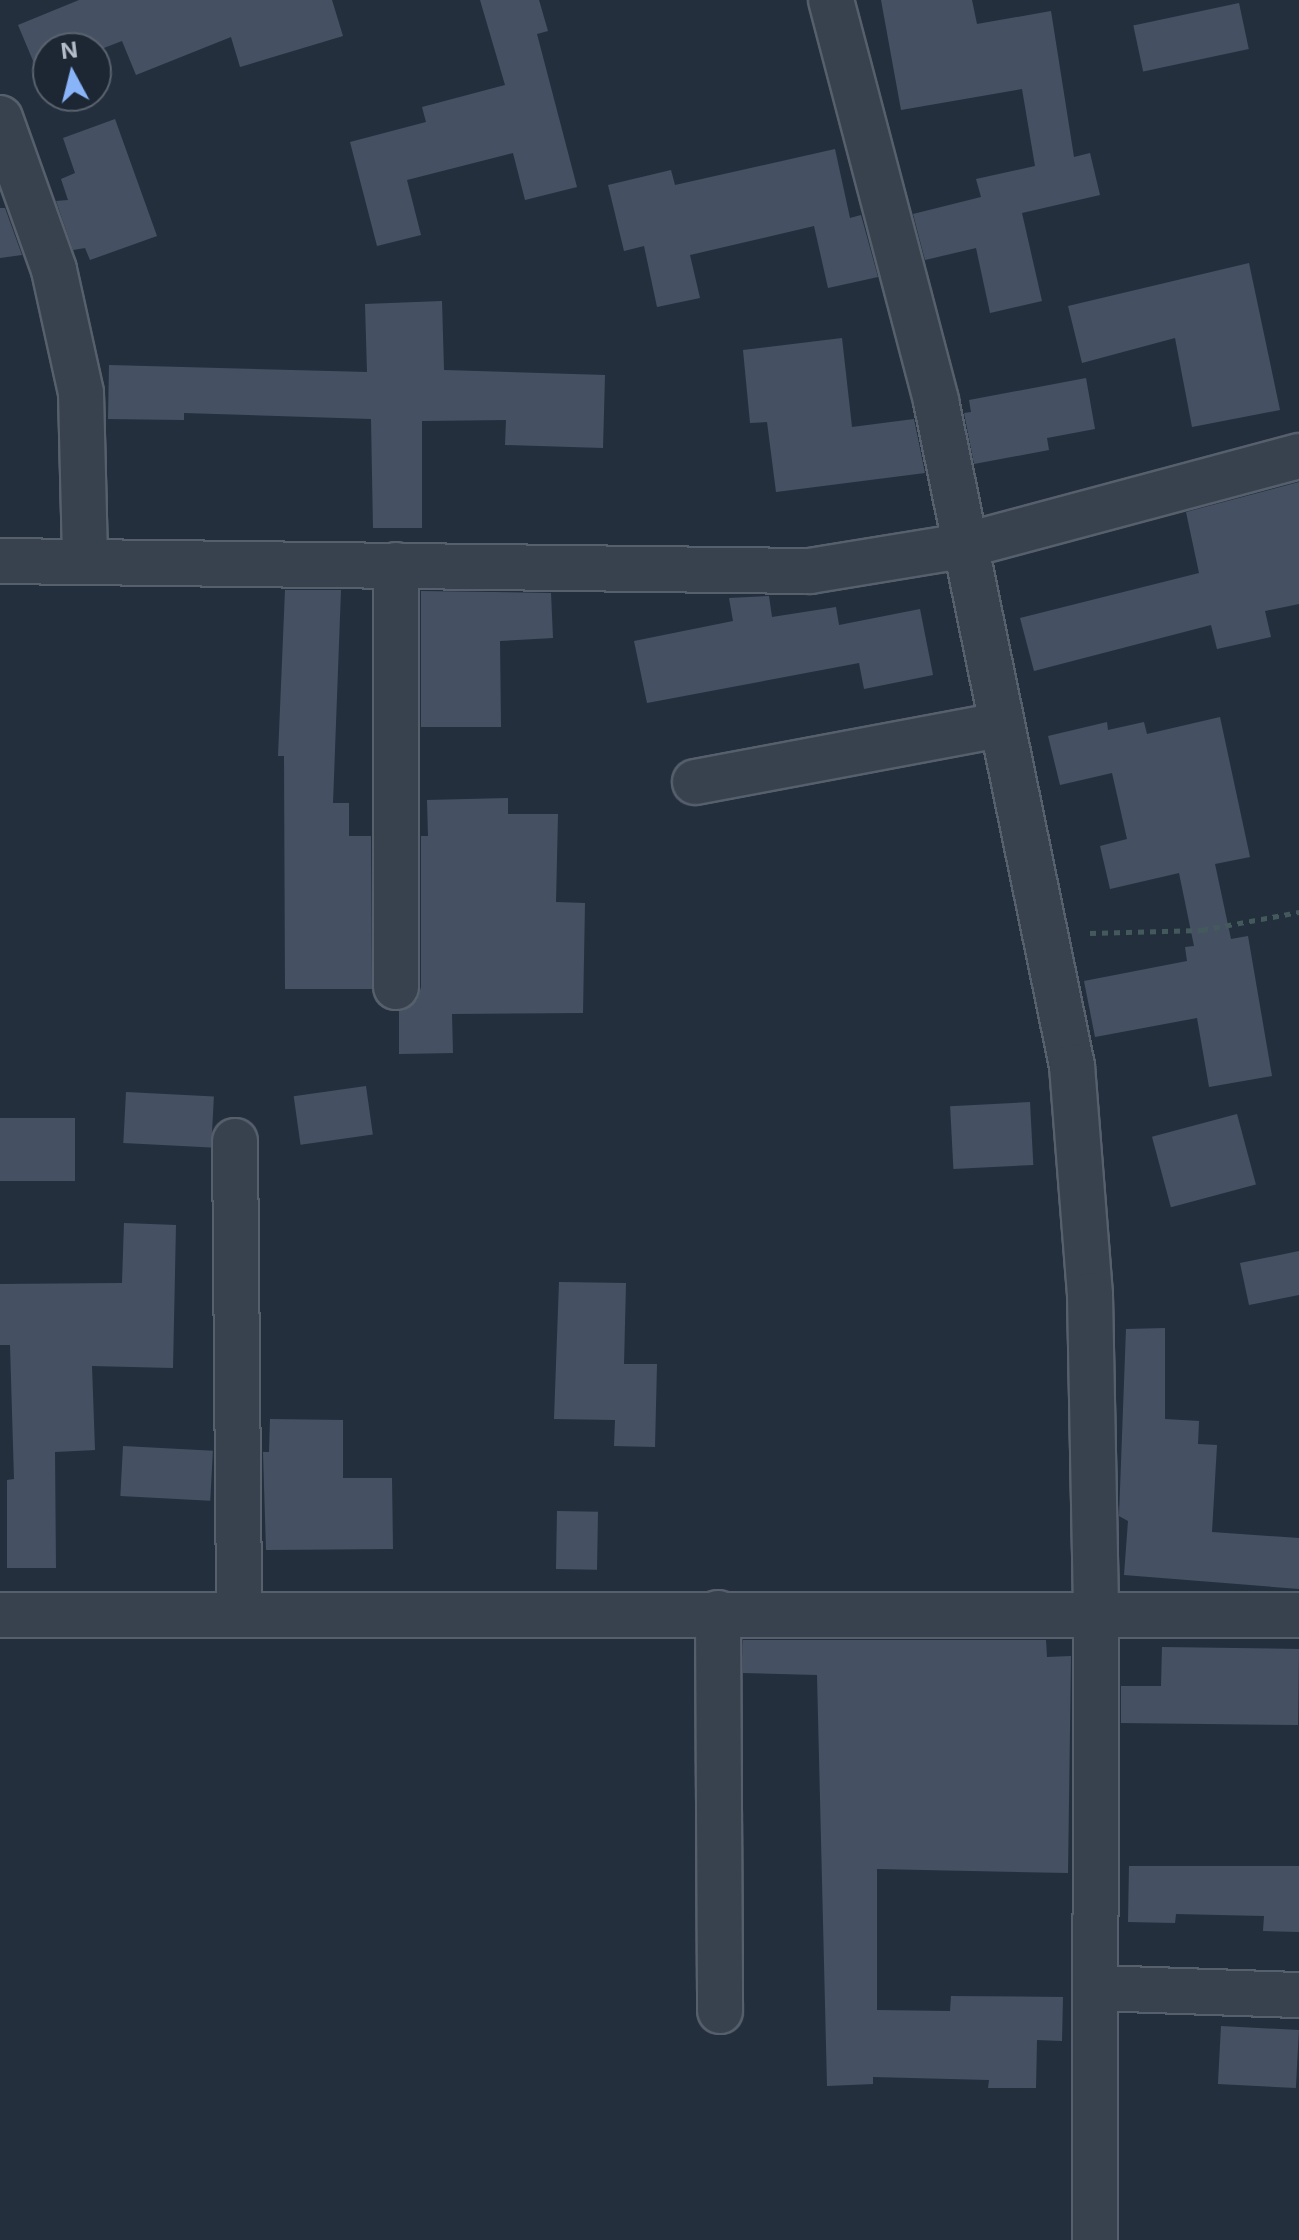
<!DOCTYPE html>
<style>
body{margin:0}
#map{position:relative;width:1299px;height:2240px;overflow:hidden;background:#242f3e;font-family:Inter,sans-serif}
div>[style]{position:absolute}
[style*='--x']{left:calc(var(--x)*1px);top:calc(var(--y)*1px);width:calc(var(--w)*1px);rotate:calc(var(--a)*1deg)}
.building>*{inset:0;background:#455162;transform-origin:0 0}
.path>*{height:5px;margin-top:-2.5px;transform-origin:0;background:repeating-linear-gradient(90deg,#44595c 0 6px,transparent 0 12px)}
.roads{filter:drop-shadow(2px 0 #565f6c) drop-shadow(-2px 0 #565f6c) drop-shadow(0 2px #565f6c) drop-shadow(0 -2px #565f6c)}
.minor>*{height:44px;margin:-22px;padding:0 22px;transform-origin:22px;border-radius:22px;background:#38414e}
span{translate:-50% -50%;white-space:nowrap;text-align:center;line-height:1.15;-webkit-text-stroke:6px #1d2633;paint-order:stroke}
.north{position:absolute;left:32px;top:32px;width:80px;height:80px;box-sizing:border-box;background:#1d2633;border:2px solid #59626f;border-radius:50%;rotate:353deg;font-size:22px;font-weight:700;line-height:32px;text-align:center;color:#b4bcc9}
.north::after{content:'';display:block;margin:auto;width:28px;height:36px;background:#8ab4f8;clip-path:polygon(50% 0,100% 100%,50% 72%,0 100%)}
</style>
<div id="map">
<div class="building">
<div style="clip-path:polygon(79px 0,332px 0,343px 36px,240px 67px,231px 37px,136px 75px,122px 41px,96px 51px,48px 48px,48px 71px,39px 75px,18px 25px)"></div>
<div style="clip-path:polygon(480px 0,539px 0,548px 31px,537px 34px,577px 187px,525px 200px,513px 153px,407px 180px,421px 235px,377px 246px,350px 142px,426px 122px,422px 107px,505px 85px)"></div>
<div style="clip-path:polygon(881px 0,972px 0,977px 24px,1051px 11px,1074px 157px,1090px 153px,1100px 195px,1022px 213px,1042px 301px,990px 313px,976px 248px,925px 260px,913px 214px,981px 197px,976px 179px,1035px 166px,1022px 89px,901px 110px)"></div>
<div style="left:1239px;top:3px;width:47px;height:108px;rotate:78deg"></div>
<div style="clip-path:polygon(115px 119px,157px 236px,90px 260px,85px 248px,73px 250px,56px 201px,68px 200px,61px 179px,75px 173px,63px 138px)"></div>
<div style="clip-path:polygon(835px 149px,850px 218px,861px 215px,878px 277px,828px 288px,814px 226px,690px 255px,700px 298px,657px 307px,644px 246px,624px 251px,608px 185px,671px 170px,675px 185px)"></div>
<div style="clip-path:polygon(0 208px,5px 208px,22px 255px,0 258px)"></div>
<div style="clip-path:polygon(1249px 263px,1280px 410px,1192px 427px,1175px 338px,1082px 363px,1068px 306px)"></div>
<div style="clip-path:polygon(442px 301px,444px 370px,605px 375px,603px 448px,505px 445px,506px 420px,422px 421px,422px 528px,373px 528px,371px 419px,184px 413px,184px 420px,108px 419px,109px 365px,367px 372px,365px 304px)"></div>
<div style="clip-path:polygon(842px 338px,852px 427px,914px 419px,925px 473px,776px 492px,767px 422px,750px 423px,743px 350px)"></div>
<div style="clip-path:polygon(1086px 378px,1095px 429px,1047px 438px,1049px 450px,974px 464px,964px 413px,971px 412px,969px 400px)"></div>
<div style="clip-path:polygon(1299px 482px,1299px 604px,1265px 611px,1271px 637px,1217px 649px,1211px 625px,1034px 671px,1020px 618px,1199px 573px,1186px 512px)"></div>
<div style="clip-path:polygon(285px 590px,341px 590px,333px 803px,349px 803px,349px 836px,371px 836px,372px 989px,285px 989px,284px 756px,278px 756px)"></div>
<div style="clip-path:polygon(421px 591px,551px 593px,553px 638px,500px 641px,501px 727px,421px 727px)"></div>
<div style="clip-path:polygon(769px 596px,772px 617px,836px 607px,839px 625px,920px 609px,933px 675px,864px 689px,859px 663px,647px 703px,634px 641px,733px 621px,729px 598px)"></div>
<div style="clip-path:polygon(1220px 717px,1250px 857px,1215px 864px,1231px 939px,1248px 936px,1272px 1076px,1209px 1087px,1197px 1018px,1095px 1037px,1084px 981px,1187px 961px,1185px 947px,1194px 946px,1179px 873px,1110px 889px,1100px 846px,1127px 839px,1112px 773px,1060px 785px,1048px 736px,1107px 722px,1108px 730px,1144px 722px,1147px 734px)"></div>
<div style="clip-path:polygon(508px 798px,508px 814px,558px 814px,556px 902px,585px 903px,583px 1013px,452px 1014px,453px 1053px,399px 1054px,399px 1011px,417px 1000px,421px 987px,421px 836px,428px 836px,427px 800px)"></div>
<div style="left:366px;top:1086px;width:49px;height:73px;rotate:82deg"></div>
<div style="left:126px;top:1092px;width:88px;height:51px;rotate:3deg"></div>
<div style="left:1030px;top:1102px;width:63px;height:80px;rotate:87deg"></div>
<div style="left:1237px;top:1114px;width:73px;height:88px;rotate:75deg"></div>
<div style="left:0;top:1118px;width:75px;height:63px"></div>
<div style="clip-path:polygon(124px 1223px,176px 1225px,173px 1368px,92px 1366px,95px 1450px,55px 1452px,56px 1568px,7px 1568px,7px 1480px,14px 1479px,10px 1345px,0 1345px,0 1284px,122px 1283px)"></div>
<div style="clip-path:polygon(1299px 1251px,1299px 1295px,1249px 1305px,1240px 1263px)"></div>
<div style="clip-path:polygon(559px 1282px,626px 1283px,624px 1364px,657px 1364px,655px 1447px,614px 1446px,615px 1420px,554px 1419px)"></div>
<div style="clip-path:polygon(1165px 1328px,1165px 1419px,1199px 1421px,1198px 1444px,1217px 1445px,1212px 1532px,1299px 1538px,1299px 1589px,1124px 1575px,1128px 1521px,1119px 1516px,1126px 1329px)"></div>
<div style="clip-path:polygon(270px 1419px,343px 1420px,343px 1478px,392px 1478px,393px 1549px,266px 1550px,263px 1452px,269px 1452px)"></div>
<div style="left:123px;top:1446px;width:90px;height:50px;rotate:3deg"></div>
<div style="left:557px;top:1511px;width:41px;height:58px;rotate:1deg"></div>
<div style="clip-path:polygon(743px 1640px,1046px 1640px,1047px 1657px,1071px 1656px,1068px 1873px,877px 1869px,877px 2010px,950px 2011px,951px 1996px,1063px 1997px,1062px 2041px,1037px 2040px,1036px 2088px,988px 2088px,989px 2080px,873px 2077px,873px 2084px,827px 2086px,817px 1675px,743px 1673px)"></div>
<div style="clip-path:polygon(1162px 1647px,1299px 1649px,1298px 1725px,1121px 1723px,1121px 1686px,1161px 1686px)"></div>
<div style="clip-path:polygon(1129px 1866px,1299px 1866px,1299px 1932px,1263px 1931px,1264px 1916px,1176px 1914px,1175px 1923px,1128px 1922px)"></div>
<div style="left:1221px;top:2026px;width:78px;height:58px;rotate:3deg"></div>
</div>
<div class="path">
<div style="--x:1090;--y:933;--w:112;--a:-1.5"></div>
<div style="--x:1202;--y:930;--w:99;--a:-10.5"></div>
</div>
<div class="roads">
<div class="minor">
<div style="--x:831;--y:0;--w:415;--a:75.3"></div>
<div style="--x:936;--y:401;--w:679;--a:78.44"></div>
<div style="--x:1072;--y:1066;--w:230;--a:85.5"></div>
<div style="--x:1090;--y:1295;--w:317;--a:88.9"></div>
<div style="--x:1096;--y:1612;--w:628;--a:90.09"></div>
<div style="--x:0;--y:118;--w:161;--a:70.4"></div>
<div style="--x:54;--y:270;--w:126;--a:77.6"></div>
<div style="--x:81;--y:393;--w:168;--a:88.6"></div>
<div style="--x:0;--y:561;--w:810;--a:0.71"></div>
<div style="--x:810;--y:571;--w:155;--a:-9.3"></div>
<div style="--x:963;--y:546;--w:348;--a:-15"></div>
<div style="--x:695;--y:782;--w:310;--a:-10.6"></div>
<div style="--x:396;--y:987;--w:422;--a:-90"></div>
<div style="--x:235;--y:1141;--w:473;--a:89.5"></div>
<div style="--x:718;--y:1613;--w:398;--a:89.7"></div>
<div style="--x:0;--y:1615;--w:1299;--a:0"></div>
<div style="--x:1096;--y:1988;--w:202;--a:2"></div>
</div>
</div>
<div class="north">N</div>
</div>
